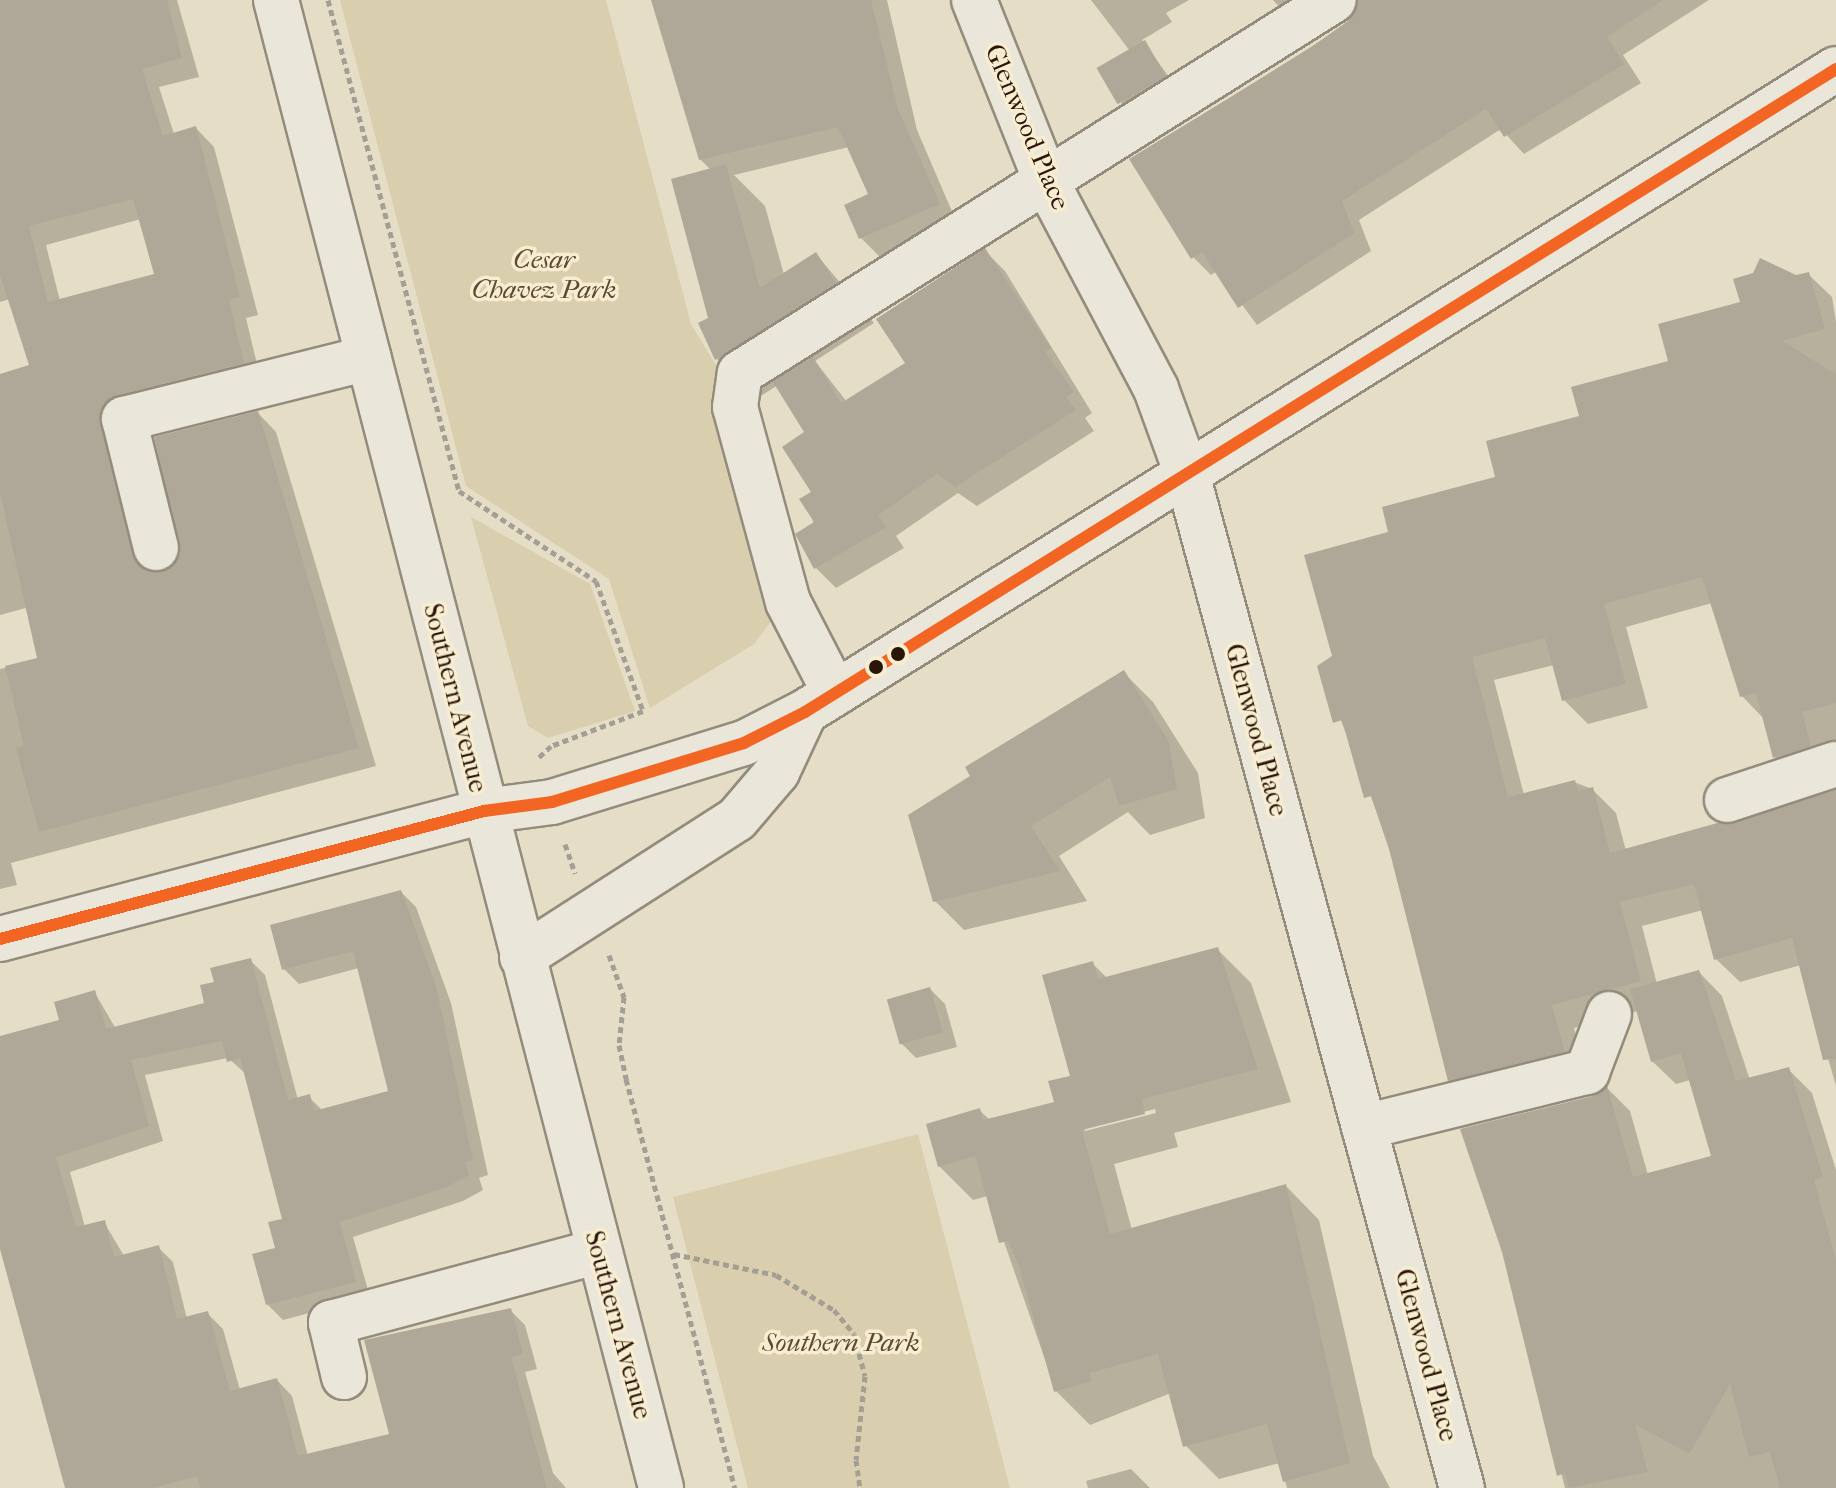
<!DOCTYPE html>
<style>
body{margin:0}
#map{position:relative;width:1836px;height:1488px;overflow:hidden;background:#e5ddc5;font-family:"IM FELL French Canon",serif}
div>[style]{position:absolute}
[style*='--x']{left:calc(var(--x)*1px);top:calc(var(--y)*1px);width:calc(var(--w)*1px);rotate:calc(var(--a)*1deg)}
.green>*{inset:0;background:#d9cead}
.shadow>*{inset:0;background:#0003}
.building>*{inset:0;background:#afa898;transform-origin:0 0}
.path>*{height:5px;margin-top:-2.5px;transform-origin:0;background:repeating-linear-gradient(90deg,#a49f95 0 6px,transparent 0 10px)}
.roads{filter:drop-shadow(2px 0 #938c7c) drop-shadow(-2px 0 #938c7c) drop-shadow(0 2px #938c7c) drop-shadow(0 -2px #938c7c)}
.minor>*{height:44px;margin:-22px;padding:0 22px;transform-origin:22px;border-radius:22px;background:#eae6d9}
.bus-1>*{height:12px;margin:-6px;padding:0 6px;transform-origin:6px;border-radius:6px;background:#f26522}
.dots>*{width:22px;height:22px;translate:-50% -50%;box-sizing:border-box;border:4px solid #f7edd1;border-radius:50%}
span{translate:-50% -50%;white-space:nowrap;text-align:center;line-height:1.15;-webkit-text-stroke:7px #f7edd1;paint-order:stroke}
.street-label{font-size:26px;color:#2b1508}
.park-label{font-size:26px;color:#5d4934;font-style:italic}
</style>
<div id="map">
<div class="green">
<div style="clip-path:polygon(340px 0,606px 0,691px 324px,726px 382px,718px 421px,771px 621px,754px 644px,650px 708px,609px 579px,466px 486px)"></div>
<div style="clip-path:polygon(471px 517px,590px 584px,635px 711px,548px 738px,528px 726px)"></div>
<div style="clip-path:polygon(918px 1134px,1010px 1488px,748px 1488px,673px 1197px)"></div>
</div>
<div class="shadow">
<div style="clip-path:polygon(evenodd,0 0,177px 0,199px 77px,159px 87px,174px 134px,196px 128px,214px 147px,258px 315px,246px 318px,261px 381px,118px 430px,149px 571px,162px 575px,182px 555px,258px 413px,276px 432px,376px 766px,11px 863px,17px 885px,0 889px,0 669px,40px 659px,26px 608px,0 615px,0 376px,32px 367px,10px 299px,0 302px,0 0,141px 219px,157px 276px,60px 301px,46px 245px,141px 219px)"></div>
<div style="clip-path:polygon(659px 0,887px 0,917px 130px,957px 223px,880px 257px,861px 238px,870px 195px,849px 147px,734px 175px,765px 206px,784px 275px,816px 254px,874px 323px,815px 361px,847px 402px,908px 363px,985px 251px,1005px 271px,1092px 413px,1085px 418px,1094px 431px,977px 506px,958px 493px,896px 536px,904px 548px,836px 588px,816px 568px,807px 433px,778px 385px,756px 399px,717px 359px,700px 324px,711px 319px,711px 170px,700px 159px)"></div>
<div style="clip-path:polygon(1091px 0,1189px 0,1166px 13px,1172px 22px,1142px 40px,1180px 92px,1136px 119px,1121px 104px,1130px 51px)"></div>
<div style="clip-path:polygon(1273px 0,1338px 0,1295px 24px)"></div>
<div style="clip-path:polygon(1358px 0,1709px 0,1623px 55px,1641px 83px,1524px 154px,1501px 129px,1359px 220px,1371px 251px,1257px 325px,1217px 271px,1211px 275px,1193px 257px,1132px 159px,1349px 23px)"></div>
<div style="clip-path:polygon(1808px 274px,1832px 297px,1836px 321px,1836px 770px,1798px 781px,1775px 757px,1765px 720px,1742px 696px,1712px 603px,1626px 627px,1648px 708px,1588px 724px,1564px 700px,1554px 665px,1494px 680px,1524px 795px,1574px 782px,1592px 789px,1616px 813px,1626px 851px,1836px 792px,1836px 1086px,1801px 965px,1740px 982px,1716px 959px,1703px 910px,1642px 926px,1657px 984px,1699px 972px,1722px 996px,1750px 1080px,1788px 1069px,1812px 1093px,1836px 1170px,1836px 1488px,1565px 1488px,1504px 1251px,1594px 1098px,1607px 1088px,1630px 1111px,1648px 1175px,1713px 1157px,1690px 1080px,1676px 1084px,1652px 1061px,1638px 1011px,1574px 1028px,1587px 1075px,1473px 1103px,1449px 1080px,1391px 848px,1320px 667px,1334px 656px,1391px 533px,1498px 479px,1670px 362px,1742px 303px)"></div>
<div style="clip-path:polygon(1123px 672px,1153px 702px,1198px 773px,1205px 818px,1150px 835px,1128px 812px,1059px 856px,1087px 901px,964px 930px,935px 901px,973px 776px)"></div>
<div style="clip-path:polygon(401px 892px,416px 907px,451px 1003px,488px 1175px,479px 1178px,483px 1190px,463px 1201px,353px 1237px,370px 1297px,283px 1320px,267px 1304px,284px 1220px,247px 1075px,228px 1058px,145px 1075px,163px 1141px,70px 1172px,85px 1227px,104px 1222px,124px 1256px,158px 1247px,173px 1262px,187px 1319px,207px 1313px,223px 1329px,240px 1390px,277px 1380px,292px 1396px,308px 1456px,391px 1435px,510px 1310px,525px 1325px,537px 1369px,525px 1372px,553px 1473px,566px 1488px,68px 1488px,0 1230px,0 1038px,61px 1021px,95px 993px,116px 1029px,207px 1004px,216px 983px,250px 960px,265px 975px,298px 1100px,309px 1097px,323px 1111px,391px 1092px,359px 968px,299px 984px,284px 969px)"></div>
<div style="clip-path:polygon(evenodd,1217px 949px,1251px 983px,1291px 1102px,1174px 1133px,1178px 1147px,1114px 1164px,1132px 1230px,1286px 1186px,1319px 1220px,1373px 1456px,1390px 1488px,1287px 1488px,1280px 1463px,1219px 1479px,1185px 1445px,1171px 1393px,1090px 1425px,1056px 1391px,988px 1196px,973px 1200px,939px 1166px,979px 1110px,990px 1120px,1057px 1103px,1072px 1077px,1092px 963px,1108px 979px,1217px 949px,1155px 1109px,1156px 1113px,1085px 1131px,1085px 1127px,1155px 1109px)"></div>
<div style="clip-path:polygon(930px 989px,945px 1004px,957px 1047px,916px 1058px,901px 1043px)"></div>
<div style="clip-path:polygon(1131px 1469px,1150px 1488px,1088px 1488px,1086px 1481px)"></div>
</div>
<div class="building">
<div style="clip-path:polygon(evenodd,0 0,167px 0,182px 58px,142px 69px,163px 136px,196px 126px,240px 297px,229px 300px,244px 363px,118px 395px,100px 411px,132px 554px,139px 566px,161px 572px,180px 554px,154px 437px,258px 411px,359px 748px,39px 832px,16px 748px,24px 746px,5px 666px,37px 658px,0 493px,0 374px,29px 365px,0 275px,0 0,133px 199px,154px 274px,48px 302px,29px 226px,133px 199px)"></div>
<div style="clip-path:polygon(651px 0,871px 0,898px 109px,940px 204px,859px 239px,844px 205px,868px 194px,838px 127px,699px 160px)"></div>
<div style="clip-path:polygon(1359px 0,1663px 0,1607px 37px,1624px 64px,1504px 137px,1486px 109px,1342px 201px,1354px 233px,1238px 308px,1202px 252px,1191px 259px,1129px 159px,1303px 53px,1348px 21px)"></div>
<div style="left:1145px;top:40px;width:42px;height:56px;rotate:60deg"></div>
<div style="clip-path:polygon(726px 164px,760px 288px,816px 252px,836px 283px,715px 360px,698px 323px,708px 318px,671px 179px)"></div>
<div style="clip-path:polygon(985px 248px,1051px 348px,1045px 352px,1074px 392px,1066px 397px,1076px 410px,955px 487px,937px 474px,878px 515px,886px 527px,814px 569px,795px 534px,814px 522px,799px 499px,811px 492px,782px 447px,804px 432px,773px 382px,813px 357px,841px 403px,905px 363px,876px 319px)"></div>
<div style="clip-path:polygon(1760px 258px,1796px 275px,1809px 272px,1825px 329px,1782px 341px,1836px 374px,1836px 703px,1802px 712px,1811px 746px,1773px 758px,1756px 693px,1740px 697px,1702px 577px,1604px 604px,1626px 684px,1562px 701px,1545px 638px,1472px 657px,1508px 797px,1575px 780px,1578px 791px,1593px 787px,1610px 853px,1836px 790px,1836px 1059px,1823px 1060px,1792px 938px,1714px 960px,1694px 884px,1620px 902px,1641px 981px,1552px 1005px,1565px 1052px,1448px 1081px,1389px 849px,1371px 796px,1364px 798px,1342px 720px,1333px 723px,1317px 666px,1332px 656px,1304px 555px,1388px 532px,1382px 507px,1495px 477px,1486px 441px,1579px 416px,1571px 387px,1668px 361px,1658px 324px,1740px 302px,1733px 279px,1753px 273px)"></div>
<div style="clip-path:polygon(1124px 670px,1169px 742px,1177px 789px,1119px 806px,1110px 777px,1031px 826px,1060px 871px,933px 902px,908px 815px,970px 776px,965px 767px)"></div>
<div style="clip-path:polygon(401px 890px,436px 986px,473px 1160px,465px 1163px,469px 1175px,447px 1187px,340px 1222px,356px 1282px,266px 1305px,252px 1254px,275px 1248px,268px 1222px,282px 1219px,240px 1058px,227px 1062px,222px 1041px,131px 1060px,149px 1126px,56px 1157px,76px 1227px,105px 1220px,114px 1257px,159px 1245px,177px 1319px,208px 1311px,230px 1391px,277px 1378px,298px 1456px,389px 1434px,364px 1340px,511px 1308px,523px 1354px,511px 1357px,547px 1488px,200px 1488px,197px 1476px,154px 1488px,65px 1488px,0 1249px,0 1036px,59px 1020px,54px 1002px,95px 990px,106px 1029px,204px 1003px,200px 985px,214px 982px,210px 968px,251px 958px,288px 1100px,310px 1094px,314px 1111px,388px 1091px,353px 951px,282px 970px,270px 925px)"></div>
<div style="clip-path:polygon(1218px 947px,1258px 1069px,1142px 1099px,1145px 1114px,1082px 1130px,1110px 1234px,1286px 1184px,1350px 1463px,1283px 1482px,1267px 1424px,1183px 1447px,1158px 1354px,1090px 1373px,1092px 1381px,1054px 1392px,1019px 1266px,1008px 1241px,999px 1243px,975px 1156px,938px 1167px,926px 1124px,980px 1108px,983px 1120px,1054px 1102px,1048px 1081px,1070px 1076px,1042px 975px,1093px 961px,1098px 979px)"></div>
<div style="clip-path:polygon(1699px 970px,1736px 1081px,1789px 1067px,1823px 1177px,1814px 1180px,1836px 1260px,1836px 1488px,1780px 1488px,1770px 1452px,1749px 1457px,1730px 1384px,1689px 1454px,1635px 1424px,1648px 1472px,1569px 1488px,1565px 1473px,1557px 1476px,1502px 1252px,1460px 1129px,1593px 1096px,1607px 1085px,1633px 1177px,1711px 1156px,1681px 1053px,1651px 1062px,1630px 989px)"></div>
<div style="left:930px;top:987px;width:47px;height:45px;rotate:74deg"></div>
</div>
<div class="path">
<div style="--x:328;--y:0;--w:508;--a:75.06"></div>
<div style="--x:459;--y:491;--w:164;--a:33.3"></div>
<div style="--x:596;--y:581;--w:138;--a:70.1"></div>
<div style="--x:643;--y:711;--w:98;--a:159.2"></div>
<div style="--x:551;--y:746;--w:18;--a:137"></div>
<div style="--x:565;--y:844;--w:31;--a:71"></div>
<div style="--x:609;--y:955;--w:45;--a:70.3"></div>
<div style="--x:624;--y:997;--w:48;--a:95.9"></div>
<div style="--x:619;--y:1045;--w:35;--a:78"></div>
<div style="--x:626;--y:1079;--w:423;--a:75.1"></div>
<div style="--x:674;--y:1254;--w:104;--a:11.6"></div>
<div style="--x:776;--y:1275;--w:68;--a:31.1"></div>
<div style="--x:834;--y:1310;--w:31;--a:50"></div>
<div style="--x:854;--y:1334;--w:43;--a:75.3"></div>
<div style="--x:865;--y:1376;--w:84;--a:96.1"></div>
<div style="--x:856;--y:1460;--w:28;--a:82"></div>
</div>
<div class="roads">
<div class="minor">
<div style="--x:276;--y:0;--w:1537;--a:75.49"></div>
<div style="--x:974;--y:0;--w:195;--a:68.3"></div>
<div style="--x:1046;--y:181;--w:235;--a:62.1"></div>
<div style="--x:1156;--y:389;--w:90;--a:70"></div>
<div style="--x:1187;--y:474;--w:1051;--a:74.83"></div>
<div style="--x:156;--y:548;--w:133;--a:-103.9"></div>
<div style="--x:124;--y:419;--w:252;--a:-14"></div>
<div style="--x:835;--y:693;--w:102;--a:-117.3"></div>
<div style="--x:788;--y:602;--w:202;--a:-105.2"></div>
<div style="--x:735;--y:407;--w:34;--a:-82"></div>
<div style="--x:740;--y:373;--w:701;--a:-32.13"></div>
<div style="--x:1727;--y:800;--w:115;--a:-18.3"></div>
<div style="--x:0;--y:939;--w:501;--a:-14.81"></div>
<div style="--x:484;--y:811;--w:69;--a:-7.5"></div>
<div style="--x:552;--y:802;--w:201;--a:-17.1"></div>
<div style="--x:744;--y:743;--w:68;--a:-26.9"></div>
<div style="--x:805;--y:712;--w:1215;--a:-31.95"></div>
<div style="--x:522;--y:957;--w:255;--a:-32.7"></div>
<div style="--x:737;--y:819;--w:62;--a:-49.6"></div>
<div style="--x:777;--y:772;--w:66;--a:-65"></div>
<div style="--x:1364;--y:1127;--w:230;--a:-13.9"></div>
<div style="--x:1587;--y:1072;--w:62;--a:-69.2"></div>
<div style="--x:344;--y:1377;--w:56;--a:-103.5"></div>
<div style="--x:331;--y:1323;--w:278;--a:-15"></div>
</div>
</div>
<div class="bus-1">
<div style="--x:0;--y:939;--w:501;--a:-14.81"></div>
<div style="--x:484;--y:811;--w:69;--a:-7.5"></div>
<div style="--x:552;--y:802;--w:201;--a:-17.1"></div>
<div style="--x:744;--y:743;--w:68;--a:-26.9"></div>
<div style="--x:805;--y:712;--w:1215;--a:-31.95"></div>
</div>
<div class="dots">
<div style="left:898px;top:654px;background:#2b1508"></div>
<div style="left:876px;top:667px;background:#2b1508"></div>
</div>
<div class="street-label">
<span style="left:1027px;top:127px;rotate:67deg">Glenwood Place</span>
<span style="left:455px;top:698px;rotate:76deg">Southern Avenue</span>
<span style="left:1256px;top:730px;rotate:75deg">Glenwood Place</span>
<span style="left:618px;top:1325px;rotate:75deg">Southern Avenue</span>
<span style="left:1426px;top:1355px;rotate:75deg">Glenwood Place</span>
</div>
<div class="park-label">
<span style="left:544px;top:275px">Cesar<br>Chavez Park</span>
<span style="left:841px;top:1343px">Southern Park</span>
</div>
</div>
